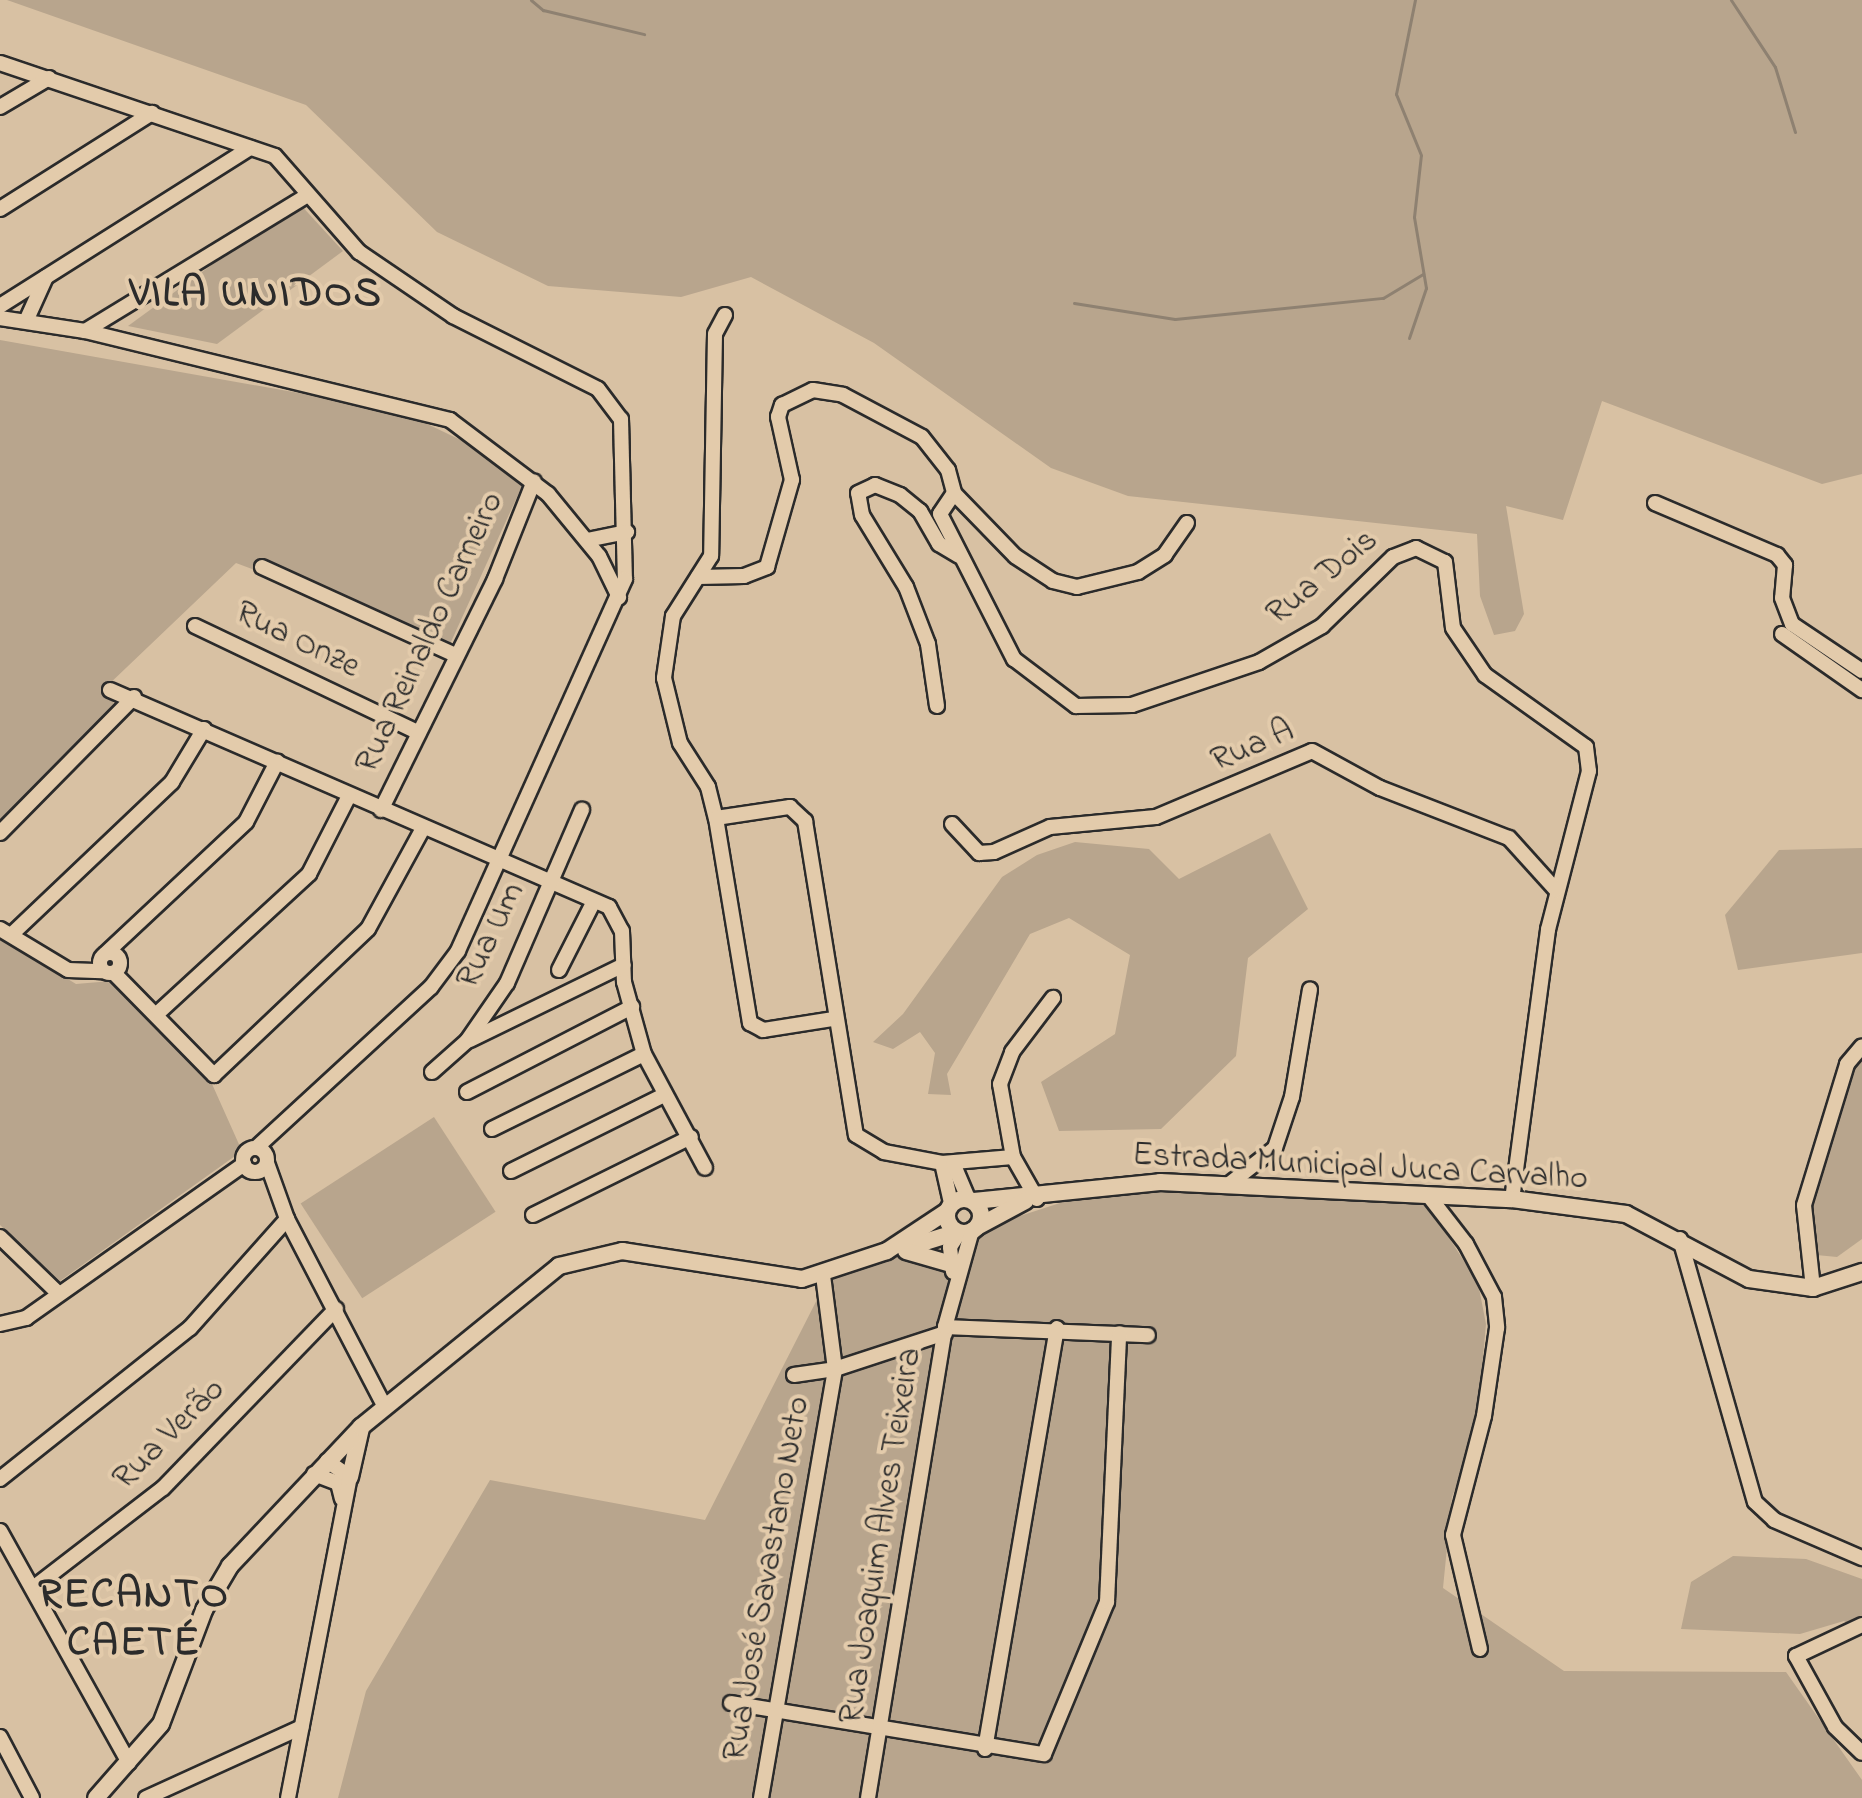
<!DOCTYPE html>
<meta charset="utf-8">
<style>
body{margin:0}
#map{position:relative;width:1862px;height:1798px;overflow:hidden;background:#d8c1a3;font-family:"Indie Flower",sans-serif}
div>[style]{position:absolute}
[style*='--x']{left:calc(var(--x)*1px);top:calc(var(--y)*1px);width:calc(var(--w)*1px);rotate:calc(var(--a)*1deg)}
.green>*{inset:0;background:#b8a58d;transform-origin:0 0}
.stream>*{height:3px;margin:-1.5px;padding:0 1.5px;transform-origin:1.5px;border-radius:1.5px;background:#8e8171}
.roads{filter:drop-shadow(2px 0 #2b2b2b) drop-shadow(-2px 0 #2b2b2b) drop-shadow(0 2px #2b2b2b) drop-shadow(0 -2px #2b2b2b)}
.minor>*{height:14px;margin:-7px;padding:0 7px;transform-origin:7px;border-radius:7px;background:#e3cbab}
.minor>.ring{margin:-7px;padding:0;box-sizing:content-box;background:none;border:14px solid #e3cbab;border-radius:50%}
.tertiary>*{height:16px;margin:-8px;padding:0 8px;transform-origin:8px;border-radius:8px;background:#e3cbab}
.tertiary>.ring{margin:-8px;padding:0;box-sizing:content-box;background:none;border:16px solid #e3cbab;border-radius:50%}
span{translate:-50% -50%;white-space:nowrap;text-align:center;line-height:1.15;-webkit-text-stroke:8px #e3cbab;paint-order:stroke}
.street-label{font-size:34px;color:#2b2b2b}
.district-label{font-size:42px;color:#2b2b2b;font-weight:700;letter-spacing:2px}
</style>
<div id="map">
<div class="green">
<div style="clip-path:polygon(7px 0,1862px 0,1862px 474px,1822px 484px,1602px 401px,1563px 520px,1506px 506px,1524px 614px,1515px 631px,1494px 635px,1480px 596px,1477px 534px,1128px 496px,1051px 468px,874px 343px,751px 277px,681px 297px,548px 286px,437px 232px,306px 105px)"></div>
<div style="clip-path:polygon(298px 202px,343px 251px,217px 344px,128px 326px)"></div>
<div style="clip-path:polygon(0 340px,400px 411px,467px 443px,522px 486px,450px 644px,236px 563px,105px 688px,119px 713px,0 823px)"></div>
<div style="clip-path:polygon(1270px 833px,1308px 909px,1248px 958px,1236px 1056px,1161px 1129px,1059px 1131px,1041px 1082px,1115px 1034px,1130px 955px,1069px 918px,1030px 934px,947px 1074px,951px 1095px,928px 1094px,935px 1053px,920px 1032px,893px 1049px,873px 1042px,903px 1014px,1002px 877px,1037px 855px,1075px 842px,1149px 849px,1179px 879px)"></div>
<div style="clip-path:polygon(1862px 848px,1862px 953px,1738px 970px,1725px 915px,1779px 850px)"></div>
<div style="clip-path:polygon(0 938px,76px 984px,111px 981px,208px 1075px,242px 1151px,60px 1281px,0 1225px)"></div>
<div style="clip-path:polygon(1862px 1047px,1862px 1239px,1837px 1257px,1806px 1254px,1804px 1205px,1847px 1064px)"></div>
<div style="left:434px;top:1117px;width:113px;height:159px;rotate:57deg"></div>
<div style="clip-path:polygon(1159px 1188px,1426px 1202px,1478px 1283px,1486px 1324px,1476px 1434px,1452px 1497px,1443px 1588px,1564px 1671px,1786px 1672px,1862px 1780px,1862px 1798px,338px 1798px,366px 1691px,490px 1480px,705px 1520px,828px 1278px,1094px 1192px)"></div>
<div style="clip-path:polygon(1733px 1556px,1806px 1559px,1862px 1579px,1862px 1633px,1844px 1621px,1800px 1634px,1681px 1629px,1691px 1582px)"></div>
</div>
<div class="stream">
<div style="--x:531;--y:0;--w:16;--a:40"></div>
<div style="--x:543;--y:10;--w:104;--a:13.4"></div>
<div style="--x:1731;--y:0;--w:80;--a:56.7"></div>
<div style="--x:1775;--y:67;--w:68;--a:72.9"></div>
<div style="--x:1074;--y:303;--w:102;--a:9"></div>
<div style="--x:1175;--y:319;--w:209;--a:-5.8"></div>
<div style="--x:1383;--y:298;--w:47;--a:-31"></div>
<div style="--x:1409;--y:338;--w:53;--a:-71.2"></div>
<div style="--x:1426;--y:288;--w:72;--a:-99.6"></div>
<div style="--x:1414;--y:217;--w:62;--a:-83.6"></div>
<div style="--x:1421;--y:155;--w:66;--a:-112.3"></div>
<div style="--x:1396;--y:94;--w:96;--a:-78.6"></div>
</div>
<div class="roads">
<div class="minor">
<div style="--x:0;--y:63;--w:290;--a:18.7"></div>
<div style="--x:275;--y:156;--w:128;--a:48.8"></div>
<div style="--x:359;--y:252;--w:114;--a:34.2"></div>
<div style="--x:453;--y:316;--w:162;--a:26.7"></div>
<div style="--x:598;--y:389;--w:38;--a:53"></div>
<div style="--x:621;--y:419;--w:160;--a:88.6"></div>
<div style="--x:625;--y:579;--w:408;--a:114.2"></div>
<div style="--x:458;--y:951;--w:45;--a:126.9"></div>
<div style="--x:431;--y:987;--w:238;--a:137.4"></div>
<div style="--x:0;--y:107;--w:57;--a:-30.6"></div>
<div style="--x:0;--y:209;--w:180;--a:-32.3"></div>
<div style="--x:0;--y:306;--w:296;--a:-32.3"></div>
<div style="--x:725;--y:315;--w:21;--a:118"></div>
<div style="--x:715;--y:334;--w:222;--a:91"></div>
<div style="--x:711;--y:556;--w:71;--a:122.3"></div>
<div style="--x:673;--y:616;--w:63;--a:98.3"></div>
<div style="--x:664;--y:678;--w:67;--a:76.2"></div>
<div style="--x:680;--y:743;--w:52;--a:57.5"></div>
<div style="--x:708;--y:787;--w:32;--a:76"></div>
<div style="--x:716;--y:818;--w:208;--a:80.6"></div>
<div style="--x:750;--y:1023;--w:15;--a:28"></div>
<div style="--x:763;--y:1030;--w:71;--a:-8.9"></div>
<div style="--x:0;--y:318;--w:86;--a:8.7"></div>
<div style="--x:85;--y:331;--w:376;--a:13.7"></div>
<div style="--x:450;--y:420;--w:123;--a:37.1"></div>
<div style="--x:548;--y:494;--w:80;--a:50.6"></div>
<div style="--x:599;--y:556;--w:46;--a:64"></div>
<div style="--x:27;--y:319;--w:46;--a:-65.7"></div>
<div style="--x:85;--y:331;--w:261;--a:-31.4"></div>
<div style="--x:1655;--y:503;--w:133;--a:23.1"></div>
<div style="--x:1777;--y:555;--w:13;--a:51"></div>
<div style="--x:1785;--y:565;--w:33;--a:95"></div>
<div style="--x:1782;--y:598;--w:28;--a:69"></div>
<div style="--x:1792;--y:624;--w:84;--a:33.9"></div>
<div style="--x:1187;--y:523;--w:39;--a:125"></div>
<div style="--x:1165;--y:555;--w:32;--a:148"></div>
<div style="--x:1138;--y:572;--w:63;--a:166.2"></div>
<div style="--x:1077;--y:587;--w:25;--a:-166"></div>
<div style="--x:1053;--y:581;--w:45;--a:-146.7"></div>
<div style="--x:1015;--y:556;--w:88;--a:-134.1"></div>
<div style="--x:954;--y:493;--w:25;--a:124"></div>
<div style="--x:940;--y:514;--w:163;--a:63"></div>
<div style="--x:1014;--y:659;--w:78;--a:37.2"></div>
<div style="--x:1076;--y:706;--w:56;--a:-1"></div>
<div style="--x:1132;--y:705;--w:134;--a:-18.7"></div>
<div style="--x:1259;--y:662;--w:73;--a:-29.7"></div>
<div style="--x:1322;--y:626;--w:99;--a:-44.2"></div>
<div style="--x:1393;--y:557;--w:25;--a:-21"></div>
<div style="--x:1416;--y:548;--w:32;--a:26"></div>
<div style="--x:1445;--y:562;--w:66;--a:83.1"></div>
<div style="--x:1453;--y:628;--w:57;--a:55.8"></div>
<div style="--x:1485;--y:675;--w:124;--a:35.5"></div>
<div style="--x:1586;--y:747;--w:24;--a:83"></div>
<div style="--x:1589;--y:771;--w:164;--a:104.5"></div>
<div style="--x:1548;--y:930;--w:271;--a:97.6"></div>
<div style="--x:587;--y:540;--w:41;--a:-11.3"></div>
<div style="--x:262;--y:567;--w:214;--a:24.5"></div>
<div style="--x:698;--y:577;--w:46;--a:-1.2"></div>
<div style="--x:744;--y:576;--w:25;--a:-21"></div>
<div style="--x:767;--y:567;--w:91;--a:-74"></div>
<div style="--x:792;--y:480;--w:65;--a:-102.5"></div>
<div style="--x:778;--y:417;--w:13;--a:-72"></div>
<div style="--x:782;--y:405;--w:34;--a:-26"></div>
<div style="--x:813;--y:390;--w:30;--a:9"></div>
<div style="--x:843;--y:395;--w:89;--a:28"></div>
<div style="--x:922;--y:437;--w:42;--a:51.8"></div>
<div style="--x:948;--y:470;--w:24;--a:75"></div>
<div style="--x:195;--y:626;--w:246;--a:25.5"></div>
<div style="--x:1782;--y:634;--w:98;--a:35"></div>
<div style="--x:110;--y:690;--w:544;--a:23.5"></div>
<div style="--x:609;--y:907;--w:27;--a:62"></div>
<div style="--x:622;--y:931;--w:51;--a:87.8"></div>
<div style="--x:624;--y:982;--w:75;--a:74.5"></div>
<div style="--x:644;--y:1054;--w:129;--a:61.8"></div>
<div style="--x:937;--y:706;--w:63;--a:-98.3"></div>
<div style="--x:928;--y:644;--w:61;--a:-111.1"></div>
<div style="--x:906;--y:587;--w:84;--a:-121.4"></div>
<div style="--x:862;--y:515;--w:22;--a:-100"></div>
<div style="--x:858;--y:493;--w:19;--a:-25"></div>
<div style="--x:875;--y:485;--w:27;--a:22"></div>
<div style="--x:900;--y:495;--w:26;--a:39"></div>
<div style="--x:920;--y:511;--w:38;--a:60"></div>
<div style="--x:939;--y:544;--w:23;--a:31"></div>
<div style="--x:381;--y:810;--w:258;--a:-63.7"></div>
<div style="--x:495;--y:579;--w:105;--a:-68.3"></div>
<div style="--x:716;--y:818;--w:75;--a:-8.5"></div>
<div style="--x:790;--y:807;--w:21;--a:43"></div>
<div style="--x:805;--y:821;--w:318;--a:80.8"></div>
<div style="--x:856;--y:1135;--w:33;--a:31"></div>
<div style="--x:884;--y:1152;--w:59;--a:10.7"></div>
<div style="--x:942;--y:1163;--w:71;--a:-4.8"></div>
<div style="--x:952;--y:824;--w:40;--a:47"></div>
<div style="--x:979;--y:853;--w:15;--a:-4"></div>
<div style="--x:994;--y:852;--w:61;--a:-24.1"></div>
<div style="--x:1050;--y:827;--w:106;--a:-5.4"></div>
<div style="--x:1156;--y:817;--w:169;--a:-22.9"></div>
<div style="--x:1312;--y:751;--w:77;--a:28.6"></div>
<div style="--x:1380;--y:788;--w:138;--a:21.2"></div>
<div style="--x:1509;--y:838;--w:70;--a:47.9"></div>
<div style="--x:0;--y:833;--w:191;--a:-45.4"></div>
<div style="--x:0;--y:929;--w:79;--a:31.1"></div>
<div style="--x:68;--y:970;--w:34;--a:2"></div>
<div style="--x:11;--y:935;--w:222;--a:-43.5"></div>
<div style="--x:172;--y:782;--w:62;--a:-58.9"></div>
<div class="ring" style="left:100px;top:953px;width:6px;height:6px"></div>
<div style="--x:105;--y:954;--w:193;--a:-43.1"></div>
<div style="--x:246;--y:822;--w:68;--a:-62.7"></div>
<div style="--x:559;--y:970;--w:77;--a:-63.1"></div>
<div style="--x:114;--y:973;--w:143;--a:45.6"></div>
<div style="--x:214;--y:1075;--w:212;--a:-43.5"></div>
<div style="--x:368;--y:929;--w:115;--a:-61.4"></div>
<div style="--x:159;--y:1012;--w:204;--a:-42.6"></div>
<div style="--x:309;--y:874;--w:88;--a:-62.9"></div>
<div style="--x:470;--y:1040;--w:171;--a:-26"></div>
<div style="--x:432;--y:1072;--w:47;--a:-41.5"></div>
<div style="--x:467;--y:1041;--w:70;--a:-55.4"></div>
<div style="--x:507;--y:983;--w:189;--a:-66.6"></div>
<div style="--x:467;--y:1092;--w:186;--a:-27.3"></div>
<div style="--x:492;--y:1129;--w:169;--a:-26.3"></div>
<div class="ring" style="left:243px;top:1148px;width:10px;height:10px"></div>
<div style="--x:267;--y:1163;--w:59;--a:70.3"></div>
<div style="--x:287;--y:1219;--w:212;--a:62.5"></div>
<div style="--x:942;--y:1163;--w:41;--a:77.3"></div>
<div style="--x:953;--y:1163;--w:38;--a:67"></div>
<div style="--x:511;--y:1171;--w:171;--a:-26.4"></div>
<div style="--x:1228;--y:1185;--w:60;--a:-38.2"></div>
<div style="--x:1275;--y:1148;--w:54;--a:-71.6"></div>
<div style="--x:1292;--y:1097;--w:109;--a:-80.5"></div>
<div style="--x:1428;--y:1195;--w:62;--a:52.2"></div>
<div style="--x:1466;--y:1244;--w:60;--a:62.2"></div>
<div style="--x:1494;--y:1297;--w:31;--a:84"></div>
<div style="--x:1497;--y:1328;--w:89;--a:98.4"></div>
<div style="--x:1484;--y:1416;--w:123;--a:104.6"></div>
<div style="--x:1453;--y:1535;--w:117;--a:76.7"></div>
<div style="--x:1037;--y:1199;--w:48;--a:-119.7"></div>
<div style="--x:1013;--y:1157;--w:74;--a:-100.1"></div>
<div style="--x:1000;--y:1084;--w:34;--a:-69"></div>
<div style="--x:1012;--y:1052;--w:68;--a:-52.8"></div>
<div style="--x:533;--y:1215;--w:176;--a:-26.3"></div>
<div style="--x:0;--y:1237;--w:81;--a:44"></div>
<div style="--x:1680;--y:1239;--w:273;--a:74.1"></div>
<div style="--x:1755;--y:1502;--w:26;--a:43"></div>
<div style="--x:1774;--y:1520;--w:96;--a:23.4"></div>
<div style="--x:953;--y:1272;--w:25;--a:-97"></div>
<div style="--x:950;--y:1247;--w:17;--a:-57"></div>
<div style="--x:1813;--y:1288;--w:83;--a:-96.2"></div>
<div style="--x:1804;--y:1205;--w:147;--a:-73"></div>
<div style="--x:1847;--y:1064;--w:23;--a:-50"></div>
<div style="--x:0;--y:1324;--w:27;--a:-13"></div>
<div style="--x:26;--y:1318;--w:267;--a:-35.2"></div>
<div style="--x:945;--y:1327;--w:203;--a:2.3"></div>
<div style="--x:794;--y:1375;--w:41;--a:-8.3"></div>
<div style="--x:835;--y:1369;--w:116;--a:-18.1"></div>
<div style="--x:314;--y:1474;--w:26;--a:21"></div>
<div style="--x:338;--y:1483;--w:16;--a:76"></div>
<div style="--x:0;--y:1479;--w:243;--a:-38.5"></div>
<div style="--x:190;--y:1328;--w:146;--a:-48.3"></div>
<div style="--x:0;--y:1531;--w:265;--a:60.9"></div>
<div style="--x:33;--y:1588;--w:164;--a:-37.6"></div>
<div style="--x:163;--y:1488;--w:249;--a:-46"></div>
<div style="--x:1862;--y:1625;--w:73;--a:154.8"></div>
<div style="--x:1796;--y:1656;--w:81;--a:61.2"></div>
<div style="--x:1835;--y:1727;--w:37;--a:44"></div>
<div style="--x:731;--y:1703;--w:317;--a:9.3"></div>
<div style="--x:1044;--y:1754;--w:165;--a:-67.5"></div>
<div style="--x:1107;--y:1602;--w:269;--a:-87.4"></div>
<div style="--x:0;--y:1737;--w:69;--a:62.3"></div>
<div style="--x:985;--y:1749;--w:427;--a:-80.3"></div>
<div style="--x:146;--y:1798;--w:171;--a:-24.5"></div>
<div style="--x:288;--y:1798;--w:327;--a:-79.1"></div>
<div style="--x:350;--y:1477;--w:28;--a:-145"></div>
<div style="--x:761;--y:1798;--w:435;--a:-80.2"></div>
<div style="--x:835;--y:1369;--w:95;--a:-97.3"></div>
<div style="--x:868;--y:1798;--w:477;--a:-80.7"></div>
<div style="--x:945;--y:1327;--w:101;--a:-74.4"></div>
</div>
<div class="tertiary">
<div class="ring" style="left:947px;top:1199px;width:18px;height:18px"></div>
<div style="--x:974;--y:1201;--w:187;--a:-5.8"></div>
<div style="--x:1160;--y:1182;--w:352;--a:2.8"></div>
<div style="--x:1512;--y:1199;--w:115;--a:7.5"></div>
<div style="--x:1626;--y:1214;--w:139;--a:27.9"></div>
<div style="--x:1749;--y:1279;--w:65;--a:8"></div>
<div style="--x:1813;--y:1288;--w:52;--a:-18.1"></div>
<div style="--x:977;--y:1227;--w:55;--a:-28.4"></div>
<div style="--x:912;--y:1246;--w:47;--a:-17.3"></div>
<div style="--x:906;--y:1251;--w:47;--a:16.1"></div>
<div style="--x:350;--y:1477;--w:50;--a:-77.3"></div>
<div style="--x:96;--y:1798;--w:98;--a:-48.7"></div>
<div style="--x:161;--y:1724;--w:122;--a:-69.3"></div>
<div style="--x:204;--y:1610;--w:51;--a:-59.4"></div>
<div style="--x:230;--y:1566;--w:191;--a:-46.7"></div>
<div style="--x:361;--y:1427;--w:255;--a:-39.1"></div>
<div style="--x:559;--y:1266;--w:65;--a:-13.4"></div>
<div style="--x:622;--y:1251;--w:182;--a:8.8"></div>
<div style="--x:802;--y:1279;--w:89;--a:-18.2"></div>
<div style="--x:887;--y:1251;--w:71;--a:-33.5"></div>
</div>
</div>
<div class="street-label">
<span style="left:1323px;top:578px;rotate:-39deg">Rua Dois</span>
<span style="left:431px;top:633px;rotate:-65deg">Rua Reinaldo Carneiro</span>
<span style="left:297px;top:641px;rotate:26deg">Rua Onze</span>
<span style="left:1253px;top:747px;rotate:-23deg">Rua A</span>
<span style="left:492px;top:936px;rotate:-64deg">Rua Um</span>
<span style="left:1360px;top:1168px;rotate:3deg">Estrada Municipal Juca Carvalho</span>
<span style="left:170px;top:1435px;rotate:-45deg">Rua Verão</span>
<span style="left:882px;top:1536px;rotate:-81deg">Rua Joaquim Alves Teixeira</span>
<span style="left:768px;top:1579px;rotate:-80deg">Rua José Savastano Neto</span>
</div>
<div class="district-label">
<span style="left:256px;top:295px">VILA UNIDOS</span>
<span style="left:134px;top:1620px">RECANTO<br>CAETÉ</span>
</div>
</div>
